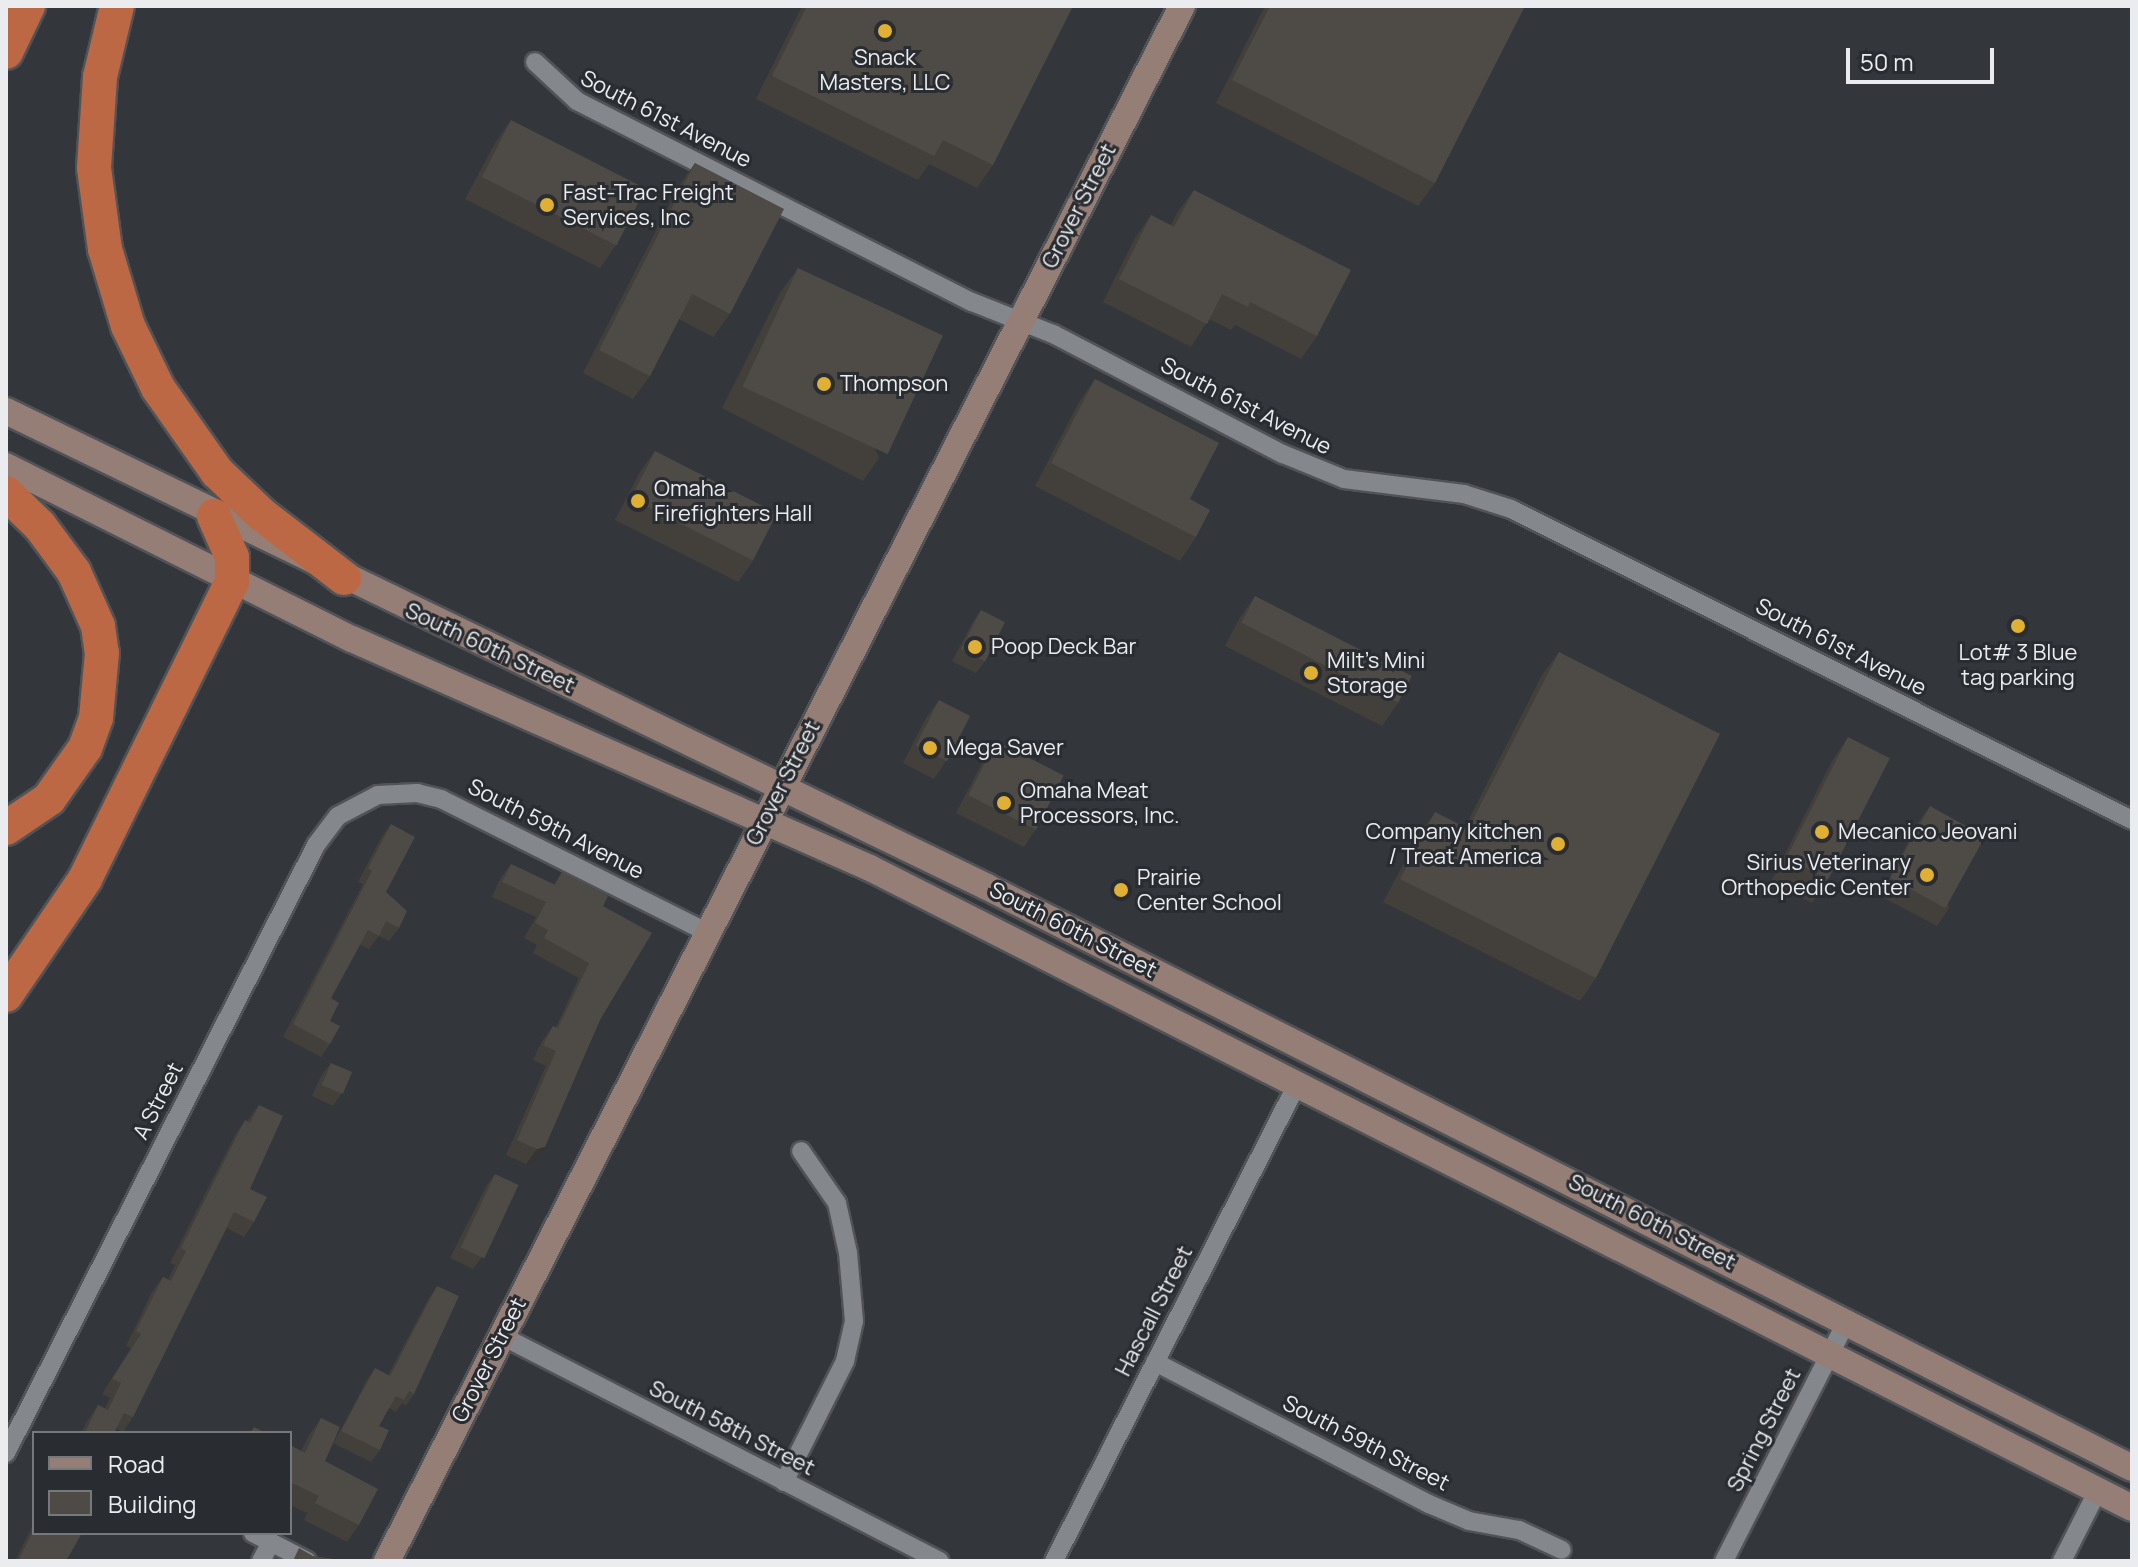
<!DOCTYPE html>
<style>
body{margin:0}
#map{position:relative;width:2138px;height:1567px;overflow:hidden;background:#33363a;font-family:Manrope,sans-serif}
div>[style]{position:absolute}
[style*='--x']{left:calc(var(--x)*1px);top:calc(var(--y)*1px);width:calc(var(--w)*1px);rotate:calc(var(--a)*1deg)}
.roads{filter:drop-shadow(2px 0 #515357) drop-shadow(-2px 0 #515357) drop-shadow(0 2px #515357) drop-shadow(0 -2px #515357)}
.street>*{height:18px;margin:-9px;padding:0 9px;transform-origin:9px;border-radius:9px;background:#84878c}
.secondary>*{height:26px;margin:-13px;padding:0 13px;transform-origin:13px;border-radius:13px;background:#957e76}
.highway>*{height:34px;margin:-17px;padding:0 17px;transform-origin:17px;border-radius:17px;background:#bd6844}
.wall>*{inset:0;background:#43403c}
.shaded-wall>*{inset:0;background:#373431}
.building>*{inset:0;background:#4e4a46;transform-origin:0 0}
.dots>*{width:22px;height:22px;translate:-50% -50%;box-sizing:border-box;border:4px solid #292c30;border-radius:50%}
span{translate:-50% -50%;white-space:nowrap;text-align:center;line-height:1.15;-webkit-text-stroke:6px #292c30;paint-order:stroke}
.poi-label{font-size:22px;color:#eaecef}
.left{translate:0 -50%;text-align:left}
.right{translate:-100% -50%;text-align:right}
.street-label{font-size:22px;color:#eaecef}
.frame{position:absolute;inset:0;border:8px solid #eaecef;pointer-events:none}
.legend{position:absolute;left:32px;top:1431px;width:260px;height:104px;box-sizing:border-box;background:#292c30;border:2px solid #76797c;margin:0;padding:10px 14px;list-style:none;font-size:24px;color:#eaecef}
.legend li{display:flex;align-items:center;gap:16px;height:40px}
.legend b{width:40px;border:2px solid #76797c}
.scale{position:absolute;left:1846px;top:48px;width:148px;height:36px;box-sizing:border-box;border:4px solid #eaecef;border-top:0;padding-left:10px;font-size:24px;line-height:28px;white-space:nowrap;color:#eaecef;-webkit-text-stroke:6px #292c30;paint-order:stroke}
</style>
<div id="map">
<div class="roads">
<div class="street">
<div style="--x:535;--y:62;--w:57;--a:42.9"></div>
<div style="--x:577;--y:101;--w:443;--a:27"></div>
<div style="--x:972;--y:302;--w:87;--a:21.6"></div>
<div style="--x:1053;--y:334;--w:259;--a:27.6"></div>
<div style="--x:1283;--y:454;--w:66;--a:22.3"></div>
<div style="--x:1344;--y:479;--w:121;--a:7.1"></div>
<div style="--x:1464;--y:494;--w:49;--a:17.7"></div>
<div style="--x:1511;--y:509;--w:695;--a:26.6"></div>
<div style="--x:502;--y:1336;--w:492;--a:27.2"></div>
<div style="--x:1155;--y:1362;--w:309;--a:27.4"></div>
<div style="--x:1429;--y:1504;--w:43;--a:23"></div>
<div style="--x:1469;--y:1521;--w:51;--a:10.2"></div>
<div style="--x:1519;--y:1530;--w:47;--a:24.9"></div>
<div style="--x:6;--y:1453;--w:682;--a:-62.98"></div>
<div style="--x:316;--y:845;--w:36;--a:-53"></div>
<div style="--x:338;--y:816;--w:45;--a:-27.7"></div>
<div style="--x:378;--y:795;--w:39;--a:-3"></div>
<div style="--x:417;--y:793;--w:25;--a:14"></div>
<div style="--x:441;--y:799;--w:297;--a:26.6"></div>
<div style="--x:784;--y:1482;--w:136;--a:-63.2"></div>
<div style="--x:845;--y:1361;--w:41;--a:-77.3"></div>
<div style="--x:854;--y:1321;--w:68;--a:-95"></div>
<div style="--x:848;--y:1253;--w:51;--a:-102.4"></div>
<div style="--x:837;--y:1203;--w:63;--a:-124.7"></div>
<div style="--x:253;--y:1533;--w:61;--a:27.4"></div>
<div style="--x:261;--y:1561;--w:21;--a:-62"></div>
<div style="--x:1054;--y:1561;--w:535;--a:-63"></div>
<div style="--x:1724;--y:1561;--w:270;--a:-62.9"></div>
<div style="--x:2062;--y:1561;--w:80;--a:-63.1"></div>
</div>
<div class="secondary">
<div style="--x:6;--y:411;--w:1090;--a:25.88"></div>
<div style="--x:987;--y:887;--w:1284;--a:26.9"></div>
<div style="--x:6;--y:466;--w:387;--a:26.6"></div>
<div style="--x:352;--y:639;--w:566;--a:23.85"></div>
<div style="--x:870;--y:868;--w:1415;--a:26.89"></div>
<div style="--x:387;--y:1561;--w:1746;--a:-62.92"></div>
</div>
<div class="highway">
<div style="--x:117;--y:6;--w:73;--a:103.5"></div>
<div style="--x:100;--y:77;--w:91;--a:93.8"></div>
<div style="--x:94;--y:168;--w:82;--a:82.3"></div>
<div style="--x:105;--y:249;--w:80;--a:73.4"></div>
<div style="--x:128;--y:326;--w:69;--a:64.2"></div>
<div style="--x:158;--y:388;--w:103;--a:54.9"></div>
<div style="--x:217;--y:472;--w:61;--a:43.7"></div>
<div style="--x:261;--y:514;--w:105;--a:37.6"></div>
<div style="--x:6;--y:52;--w:51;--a:-64.4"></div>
<div style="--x:6;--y:493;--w:47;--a:44.1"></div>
<div style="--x:40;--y:526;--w:57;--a:53.5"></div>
<div style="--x:74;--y:572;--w:59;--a:66"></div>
<div style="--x:98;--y:626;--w:27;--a:82"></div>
<div style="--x:102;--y:653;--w:65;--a:95.3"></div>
<div style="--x:96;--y:718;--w:32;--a:110"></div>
<div style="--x:85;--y:748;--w:62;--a:125.2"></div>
<div style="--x:49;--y:799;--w:52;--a:146"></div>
<div style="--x:6;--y:995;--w:140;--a:-55.7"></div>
<div style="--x:85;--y:879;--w:332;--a:-63.7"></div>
<div style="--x:232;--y:581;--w:24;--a:-90"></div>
<div style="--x:232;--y:557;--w:45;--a:-113.7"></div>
</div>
</div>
<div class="wall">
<div style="clip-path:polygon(802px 6px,1073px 6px,993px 165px,977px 188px,929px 164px,918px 180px,756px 99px)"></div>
<div style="clip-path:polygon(1265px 6px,1525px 6px,1435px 183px,1418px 206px,1216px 103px)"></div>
<div style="clip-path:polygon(511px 120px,616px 245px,600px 268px,465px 199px,495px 143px)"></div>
<div style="clip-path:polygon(695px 163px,730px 314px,713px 337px,679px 319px,650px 376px,633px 399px,583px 373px,679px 186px)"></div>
<div style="clip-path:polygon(1194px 190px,1317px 336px,1301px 359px,1235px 325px,1231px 330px,1209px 319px,1191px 347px,1103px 302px,1135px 238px,1151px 215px,1171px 225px,1177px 213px)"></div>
<div style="clip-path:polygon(798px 268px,879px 458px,863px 481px,722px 408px,781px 291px)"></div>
<div style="clip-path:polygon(1095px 379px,1196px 537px,1180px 561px,1035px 486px,1079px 402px)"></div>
<div style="clip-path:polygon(655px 451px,753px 561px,738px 582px,615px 520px,640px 472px)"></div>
<div style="clip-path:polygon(1255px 596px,1398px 703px,1382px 726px,1225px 646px,1239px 619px)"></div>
<div style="clip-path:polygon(981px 610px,985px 661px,976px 673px,952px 661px,973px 622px)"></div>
<div style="clip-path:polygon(1559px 652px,1596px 978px,1580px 1001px,1383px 902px,1419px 836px,1435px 812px,1465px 827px,1542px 675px)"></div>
<div style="clip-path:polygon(939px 700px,946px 761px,934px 779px,903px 763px,926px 718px)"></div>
<div style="clip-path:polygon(1848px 737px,1828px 880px,1812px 903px,1771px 882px,1832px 761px)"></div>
<div style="clip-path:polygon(996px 741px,1036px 829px,1024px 847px,956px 813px,984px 759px)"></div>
<div style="clip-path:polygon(1930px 806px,1949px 908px,1937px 926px,1880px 896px,1918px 823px)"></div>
<div style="clip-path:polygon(391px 824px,386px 892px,399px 928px,389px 941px,379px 936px,369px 949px,360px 945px,331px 998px,330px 1044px,321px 1057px,283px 1037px,363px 884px,358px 882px,381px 838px)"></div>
<div style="clip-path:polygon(511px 864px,554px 884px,562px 872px,603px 906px,600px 1020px,534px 1162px,526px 1164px,506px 1155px,546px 1066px,533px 1060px,542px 1041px,553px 1026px,556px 1027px,579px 978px,533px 953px,537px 945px,524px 938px,536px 917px,492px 897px,500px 879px)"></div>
<div style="clip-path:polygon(331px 1063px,341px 1094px,333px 1106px,312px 1096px,322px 1074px)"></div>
<div style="clip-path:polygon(259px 1105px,250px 1189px,254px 1222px,244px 1237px,227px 1228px,133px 1417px,123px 1432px,116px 1428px,114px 1433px,81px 1433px,88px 1420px,98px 1405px,105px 1408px,110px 1398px,102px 1394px,131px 1348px,126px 1346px,152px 1292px,163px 1277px,168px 1280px,175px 1265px,170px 1263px,235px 1135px,245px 1120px,247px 1121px)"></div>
<div style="clip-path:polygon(495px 1174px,482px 1257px,473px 1269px,450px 1258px,487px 1185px)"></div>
<div style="clip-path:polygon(437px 1286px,414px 1394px,406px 1406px,402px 1403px,396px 1412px,389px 1408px,379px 1426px,380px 1450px,371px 1462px,333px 1443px,325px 1461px,359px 1525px,347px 1542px,304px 1520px,307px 1513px,290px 1505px,290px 1445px,301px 1451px,309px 1435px,321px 1418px,334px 1442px,367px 1380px,375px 1368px,388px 1375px,429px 1298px)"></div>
<div style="clip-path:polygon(34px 1523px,34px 1533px,66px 1561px,15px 1561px)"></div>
</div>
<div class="shaded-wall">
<div style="clip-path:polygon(545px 1147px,534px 1162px,526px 1164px,537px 1149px)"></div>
</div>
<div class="building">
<div style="clip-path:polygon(807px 6px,1073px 6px,993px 165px,943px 140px,934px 156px,772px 76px)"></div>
<div style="clip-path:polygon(1270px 6px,1525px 6px,1435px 183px,1232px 80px)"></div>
<div style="left:511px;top:120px;width:151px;height:64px;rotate:27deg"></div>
<div style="clip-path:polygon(695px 163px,784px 209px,730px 314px,692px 294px,650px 376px,599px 350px)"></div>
<div style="clip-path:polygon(1194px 190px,1351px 270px,1317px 336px,1250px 302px,1248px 307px,1222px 294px,1207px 324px,1119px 279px,1151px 215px,1174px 227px)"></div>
<div style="left:798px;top:268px;width:160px;height:131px;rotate:25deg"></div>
<div style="clip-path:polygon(1095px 379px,1219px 443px,1190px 499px,1210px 510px,1196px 537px,1051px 463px)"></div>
<div style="left:655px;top:451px;width:137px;height:53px;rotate:27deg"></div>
<div style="left:1255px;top:596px;width:176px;height:30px;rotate:27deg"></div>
<div style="left:981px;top:610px;width:27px;height:44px;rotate:27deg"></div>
<div style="clip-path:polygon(1559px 652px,1720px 734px,1596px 978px,1400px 879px,1435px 812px,1468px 829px)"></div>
<div style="left:939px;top:700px;width:35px;height:51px;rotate:27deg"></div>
<div style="left:1848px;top:737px;width:47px;height:136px;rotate:27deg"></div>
<div style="left:996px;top:741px;width:76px;height:61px;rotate:27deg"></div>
<div style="left:1930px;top:806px;width:63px;height:82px;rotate:29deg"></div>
<div style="clip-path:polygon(391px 824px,415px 837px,386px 892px,407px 911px,399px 928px,386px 921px,379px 936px,368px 930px,331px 998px,339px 1003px,330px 1021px,340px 1026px,330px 1044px,293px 1024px,372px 871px,368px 868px)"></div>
<div style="clip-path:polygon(511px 864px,555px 885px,562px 872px,608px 896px,603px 906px,652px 933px,600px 1020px,545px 1147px,537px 1149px,517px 1140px,556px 1051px,543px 1045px,553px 1026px,558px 1028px,589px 963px,544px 938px,548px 930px,535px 923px,546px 902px,502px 882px)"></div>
<div style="left:331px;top:1063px;width:23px;height:24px;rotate:23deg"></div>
<div style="clip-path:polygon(259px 1105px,283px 1116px,250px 1189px,267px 1197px,254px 1222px,234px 1212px,133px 1417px,124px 1413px,114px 1433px,85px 1433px,98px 1405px,108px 1410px,121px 1383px,112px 1379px,141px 1334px,136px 1331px,163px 1277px,171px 1281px,186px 1251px,181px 1248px,245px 1120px,250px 1123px)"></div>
<div style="left:495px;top:1174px;width:26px;height:81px;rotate:25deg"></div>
<div style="clip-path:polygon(437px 1286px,459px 1296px,414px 1394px,409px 1391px,404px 1400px,396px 1396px,379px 1426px,389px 1430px,380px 1450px,341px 1431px,375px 1368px,390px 1376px)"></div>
<div style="clip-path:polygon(321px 1418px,340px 1427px,325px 1461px,378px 1489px,359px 1525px,315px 1503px,319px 1496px,290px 1482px,290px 1445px,305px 1453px)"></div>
<div style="clip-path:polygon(254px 1427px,266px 1433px,250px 1433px)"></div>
<div style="clip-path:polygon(34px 1529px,34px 1533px,82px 1533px,66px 1561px,18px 1561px)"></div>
<div style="clip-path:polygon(299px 1548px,313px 1556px,334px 1559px,333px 1561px,293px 1561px)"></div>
</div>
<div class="dots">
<div style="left:885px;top:31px;background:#e0b034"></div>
<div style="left:547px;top:205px;background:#e0b034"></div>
<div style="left:824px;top:384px;background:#e0b034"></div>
<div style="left:638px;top:501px;background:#e0b034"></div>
<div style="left:2018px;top:626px;background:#e0b034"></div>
<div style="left:975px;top:647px;background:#e0b034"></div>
<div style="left:1311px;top:673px;background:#e0b034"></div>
<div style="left:930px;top:748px;background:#e0b034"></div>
<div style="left:1004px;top:803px;background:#e0b034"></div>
<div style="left:1822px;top:832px;background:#e0b034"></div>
<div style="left:1558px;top:844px;background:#e0b034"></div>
<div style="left:1927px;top:875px;background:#e0b034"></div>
<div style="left:1121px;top:890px;background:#e0b034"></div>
</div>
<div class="poi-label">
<span style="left:885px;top:70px">Snack<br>Masters, LLC</span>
<span class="left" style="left:563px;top:205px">Fast-Trac Freight<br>Services, Inc</span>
<span class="left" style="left:840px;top:384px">Thompson</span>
<span class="left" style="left:654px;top:501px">Omaha<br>Firefighters Hall</span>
<span class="left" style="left:991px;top:647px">Poop Deck Bar</span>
<span style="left:2018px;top:665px">Lot# 3 Blue<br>tag parking</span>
<span class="left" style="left:1327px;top:673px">Milt's Mini<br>Storage</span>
<span class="left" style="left:946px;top:748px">Mega Saver</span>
<span class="left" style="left:1020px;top:803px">Omaha Meat<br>Processors, Inc.</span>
<span class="right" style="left:1542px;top:844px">Company kitchen<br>/ Treat America</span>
<span class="left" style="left:1838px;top:832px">Mecanico Jeovani</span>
<span class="right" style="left:1911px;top:875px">Sirius Veterinary<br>Orthopedic Center</span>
<span class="left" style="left:1137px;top:890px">Prairie<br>Center School</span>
</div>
<div class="street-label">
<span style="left:666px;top:119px;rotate:27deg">South 61st Avenue</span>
<span style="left:1079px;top:206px;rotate:-63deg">Grover Street</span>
<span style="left:1246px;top:406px;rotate:27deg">South 61st Avenue</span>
<span style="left:1841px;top:647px;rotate:27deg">South 61st Avenue</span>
<span style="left:490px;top:648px;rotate:25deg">South 60th Street</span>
<span style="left:783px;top:783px;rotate:-63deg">Grover Street</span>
<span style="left:556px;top:829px;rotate:27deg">South 59th Avenue</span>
<span style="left:1073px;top:930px;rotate:27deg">South 60th Street</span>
<span style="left:158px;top:1101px;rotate:-63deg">A Street</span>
<span style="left:1652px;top:1222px;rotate:27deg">South 60th Street</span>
<span style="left:1154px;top:1311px;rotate:-63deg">Hascall Street</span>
<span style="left:489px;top:1360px;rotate:-63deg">Grover Street</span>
<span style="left:732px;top:1428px;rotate:27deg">South 58th Street</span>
<span style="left:1764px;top:1430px;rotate:-63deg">Spring Street</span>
<span style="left:1366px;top:1443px;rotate:27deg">South 59th Street</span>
</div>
<div class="frame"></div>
<ul class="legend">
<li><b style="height:10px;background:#957e76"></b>Road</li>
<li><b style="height:22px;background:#4e4a46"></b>Building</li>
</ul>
<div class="scale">50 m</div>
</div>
